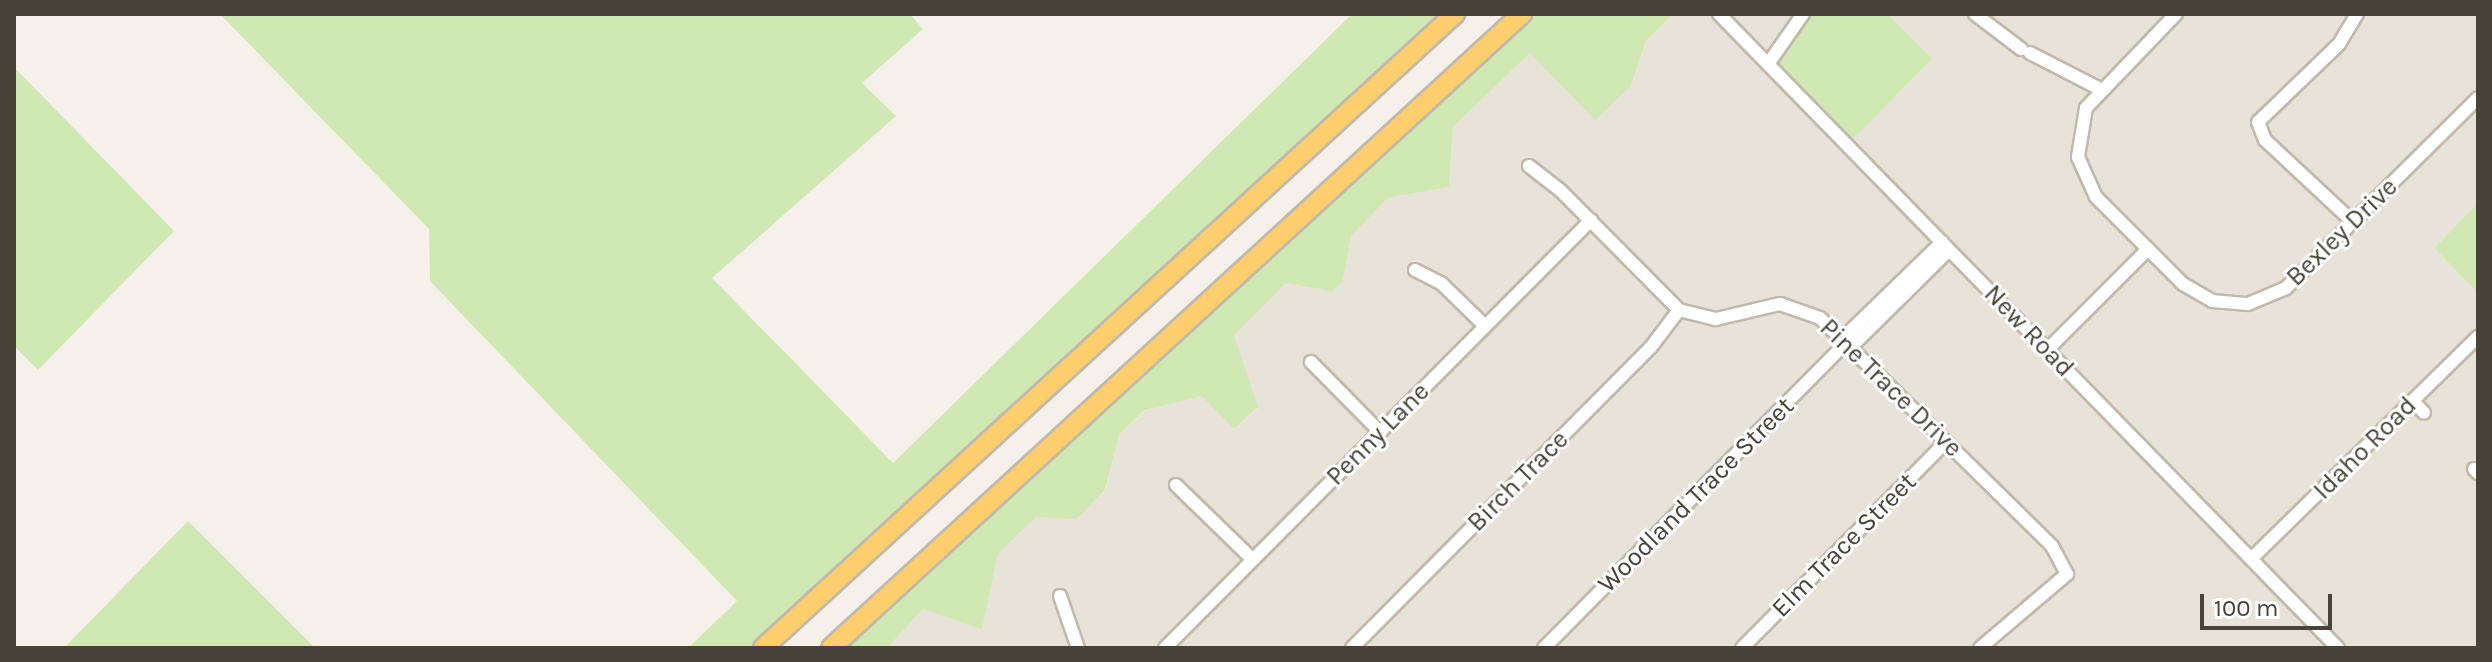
<!DOCTYPE html>
<style>
body{margin:0}
#map{position:relative;width:2492px;height:662px;overflow:hidden;background:#f5f1ea;font-family:Karla,sans-serif}
div>[style]{position:absolute}
[style*='--x']{left:calc(var(--x)*1px);top:calc(var(--y)*1px);width:calc(var(--w)*1px);rotate:calc(var(--a)*1deg)}
.residential>*{inset:0;background:#e8e3d8}
.green>*{inset:0;background:#d0e8b3}
.roads{filter:drop-shadow(2px 0 #c0b9ac) drop-shadow(-2px 0 #c0b9ac) drop-shadow(0 2px #c0b9ac) drop-shadow(0 -2px #c0b9ac)}
.minor>*{height:12px;margin:-6px;padding:0 6px;transform-origin:6px;border-radius:6px;background:#fff}
.highway>*{height:18px;margin:-9px;padding:0 9px;transform-origin:9px;border-radius:9px;background:#fcce6d}
span{translate:-50% -50%;white-space:nowrap;text-align:center;line-height:1.15;-webkit-text-stroke:6px #fff;paint-order:stroke}
.street-label{font-size:26px;color:#484238}
.frame{position:absolute;inset:0;border:16px solid #484238;pointer-events:none}
.scale{position:absolute;left:2200px;top:594px;width:132px;height:36px;box-sizing:border-box;border:4px solid #484238;border-top:0;padding-left:10px;font-size:24px;line-height:28px;white-space:nowrap;color:#484238;-webkit-text-stroke:6px #fff;paint-order:stroke}
</style>
<div id="map">
<div class="residential">
<div style="clip-path:polygon(1673px 14px,1803px 14px,1932px 59px,1888px 14px,2478px 14px,2478px 203px,2434px 248px,2478px 293px,2478px 648px,887px 648px,923px 609px,982px 628px,998px 554px,1036px 517px,1077px 518px,1105px 491px,1119px 435px,1146px 410px,1202px 395px,1234px 429px,1258px 408px,1234px 335px,1286px 283px,1343px 281px,1351px 236px,1388px 198px,1449px 187px,1453px 127px,1530px 53px,1631px 86px,1646px 41px)"></div>
</div>
<div class="green">
<div style="clip-path:polygon(220px 14px,910px 14px,923px 29px,862px 83px,896px 116px,712px 278px,893px 463px,1352px 14px,1455px 14px,763px 648px,688px 648px,737px 601px,430px 281px,429px 229px)"></div>
<div style="clip-path:polygon(1522px 14px,1673px 14px,1646px 41px,1631px 86px,1595px 120px,1530px 53px,1453px 127px,1449px 187px,1388px 198px,1351px 236px,1343px 281px,1333px 291px,1286px 283px,1234px 335px,1258px 407px,1234px 429px,1202px 396px,1145px 410px,1119px 435px,1105px 490px,1077px 519px,1036px 517px,998px 554px,982px 629px,923px 609px,887px 648px,831px 648px)"></div>
<div style="clip-path:polygon(1803px 14px,1888px 14px,1932px 59px,1847px 145px,1768px 64px)"></div>
<div style="clip-path:polygon(14px 67px,174px 231px,38px 370px,14px 346px)"></div>
<div style="clip-path:polygon(2478px 203px,2478px 293px,2434px 248px)"></div>
<div style="clip-path:polygon(188px 521px,315px 648px,64px 648px)"></div>
</div>
<div class="roads">
<div class="minor">
<div style="--x:1719;--y:14;--w:886;--a:45.69"></div>
<div style="--x:1975;--y:14;--w:58;--a:37.3"></div>
<div style="--x:2176;--y:14;--w:130;--a:133.8"></div>
<div style="--x:2086;--y:108;--w:50;--a:99.3"></div>
<div style="--x:2078;--y:157;--w:44;--a:65.8"></div>
<div style="--x:2096;--y:197;--w:123;--a:45"></div>
<div style="--x:2183;--y:284;--w:34;--a:30"></div>
<div style="--x:2212;--y:301;--w:36;--a:5"></div>
<div style="--x:2248;--y:304;--w:41;--a:-22.8"></div>
<div style="--x:2286;--y:288;--w:270;--a:-44.7"></div>
<div style="--x:2030;--y:53;--w:79;--a:27.2"></div>
<div style="--x:1768;--y:64;--w:61;--a:-55"></div>
<div style="--x:1529;--y:166;--w:39;--a:38"></div>
<div style="--x:1560;--y:190;--w:169;--a:45.2"></div>
<div style="--x:1679;--y:310;--w:38;--a:14"></div>
<div style="--x:1716;--y:319;--w:66;--a:-13.2"></div>
<div style="--x:1780;--y:304;--w:42;--a:19.3"></div>
<div style="--x:1820;--y:318;--w:325;--a:44.5"></div>
<div style="--x:2052;--y:546;--w:32;--a:62"></div>
<div style="--x:2067;--y:574;--w:114;--a:139.6"></div>
<div style="--x:2353;--y:222;--w:120;--a:-137"></div>
<div style="--x:2265;--y:140;--w:19;--a:-111"></div>
<div style="--x:2258;--y:122;--w:112;--a:-43.9"></div>
<div style="--x:2339;--y:44;--w:35;--a:-59"></div>
<div style="--x:1415;--y:270;--w:30;--a:27"></div>
<div style="--x:1442;--y:284;--w:60;--a:44.3"></div>
<div style="--x:1843;--y:338;--w:138;--a:-44.1"></div>
<div style="--x:1851;--y:347;--w:138;--a:-44.7"></div>
<div style="--x:2047;--y:350;--w:143;--a:-45"></div>
<div style="--x:1311;--y:362;--w:97;--a:45.4"></div>
<div style="--x:2413;--y:401;--w:16;--a:47"></div>
<div style="--x:2474;--y:469;--w:6;--a:45"></div>
<div style="--x:1176;--y:485;--w:107;--a:44.2"></div>
<div style="--x:2251;--y:559;--w:318;--a:-44.4"></div>
<div style="--x:1060;--y:596;--w:55;--a:70.9"></div>
<div style="--x:1165;--y:648;--w:604;--a:-45.13"></div>
<div style="--x:1352;--y:648;--w:424;--a:-45.2"></div>
<div style="--x:1651;--y:347;--w:46;--a:-52.9"></div>
<div style="--x:1544;--y:648;--w:431;--a:-45.3"></div>
<div style="--x:1742;--y:648;--w:290;--a:-45.3"></div>
</div>
<div class="highway">
<div style="--x:763;--y:648;--w:939;--a:-42.5"></div>
<div style="--x:831;--y:648;--w:938;--a:-42.54"></div>
</div>
</div>
<div class="street-label">
<span style="left:2342px;top:232px;rotate:-44deg">Bexley Drive</span>
<span style="left:2029px;top:331px;rotate:46deg">New Road</span>
<span style="left:1891px;top:388px;rotate:44deg">Pine Trace Drive</span>
<span style="left:1378px;top:434px;rotate:-45deg">Penny Lane</span>
<span style="left:2365px;top:448px;rotate:-45deg">Idaho Road</span>
<span style="left:1518px;top:481px;rotate:-45deg">Birch Trace</span>
<span style="left:1696px;top:495px;rotate:-45deg">Woodland Trace Street</span>
<span style="left:1844px;top:545px;rotate:-45deg">Elm Trace Street</span>
</div>
<div class="frame"></div>
<div class="scale">100 m</div>
</div>
